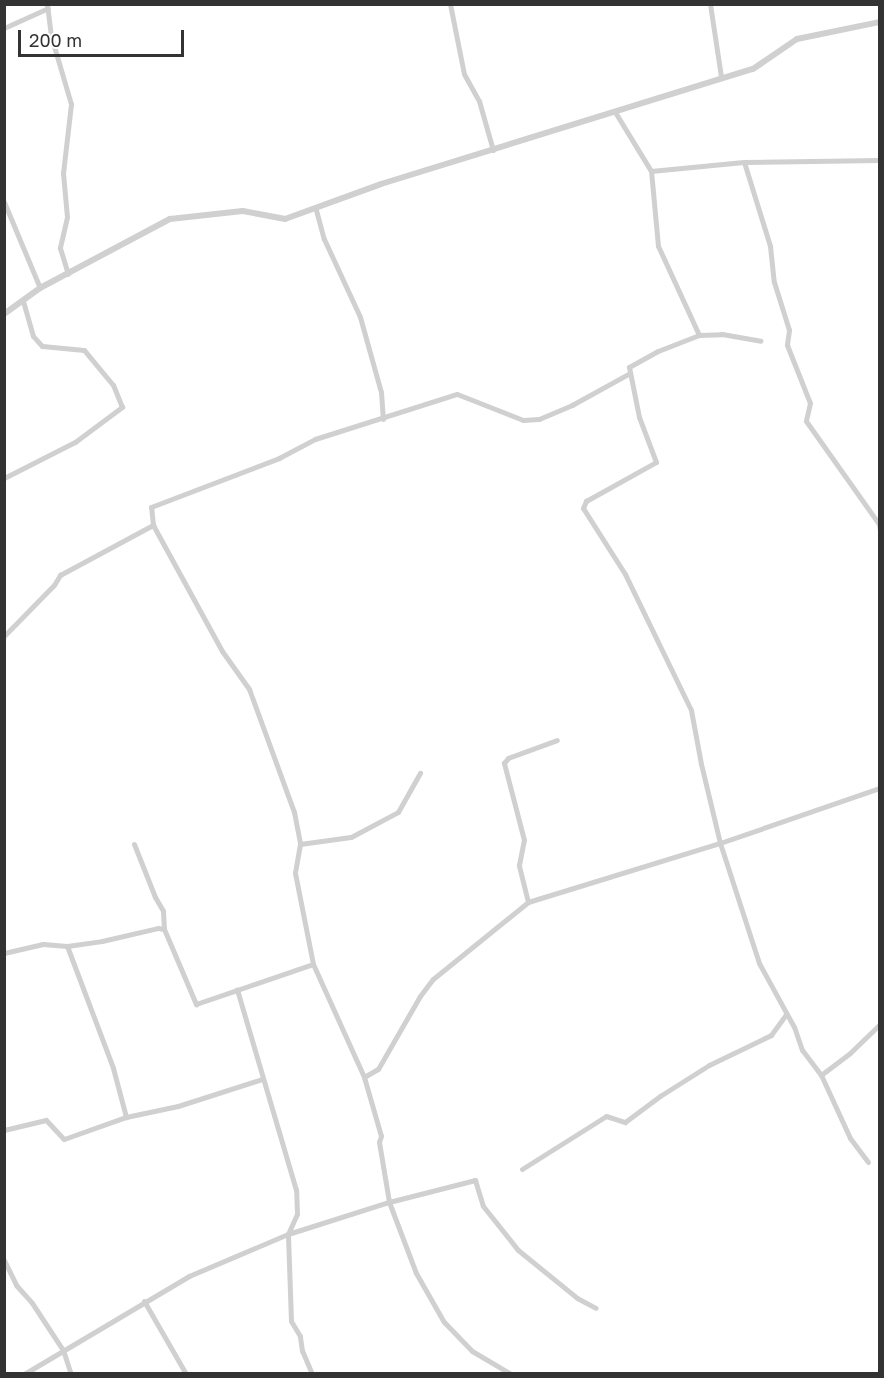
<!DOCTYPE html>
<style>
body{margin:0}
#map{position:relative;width:884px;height:1378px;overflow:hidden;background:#fff;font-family:"Golos Text",sans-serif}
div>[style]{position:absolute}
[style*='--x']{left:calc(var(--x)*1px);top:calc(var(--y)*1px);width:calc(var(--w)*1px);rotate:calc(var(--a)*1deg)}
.minor>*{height:5px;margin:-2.5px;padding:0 2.5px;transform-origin:2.5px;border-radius:2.5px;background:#d0d0d0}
.tertiary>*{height:6px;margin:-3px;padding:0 3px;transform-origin:3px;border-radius:3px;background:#d0d0d0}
span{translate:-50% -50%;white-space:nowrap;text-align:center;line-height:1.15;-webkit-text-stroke:6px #fff;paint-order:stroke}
.frame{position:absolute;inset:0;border:6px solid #333;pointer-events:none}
.scale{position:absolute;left:18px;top:30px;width:166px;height:27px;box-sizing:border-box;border:3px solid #333;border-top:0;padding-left:8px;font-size:18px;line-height:21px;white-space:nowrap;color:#333;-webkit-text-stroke:4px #fff;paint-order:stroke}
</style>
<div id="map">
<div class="minor">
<div style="--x:47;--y:4;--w:32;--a:83"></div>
<div style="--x:51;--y:36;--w:71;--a:73.6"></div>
<div style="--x:71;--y:104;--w:69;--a:96.6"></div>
<div style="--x:63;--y:173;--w:44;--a:84.8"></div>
<div style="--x:67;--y:217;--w:32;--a:103"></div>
<div style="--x:60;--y:248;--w:27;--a:73"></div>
<div style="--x:450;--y:4;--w:71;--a:78.7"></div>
<div style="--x:464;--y:74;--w:31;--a:61"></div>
<div style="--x:479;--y:101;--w:51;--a:74.1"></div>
<div style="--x:710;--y:4;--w:74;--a:81.4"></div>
<div style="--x:4;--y:28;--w:48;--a:-24.4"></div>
<div style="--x:615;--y:112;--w:69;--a:58.6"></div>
<div style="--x:744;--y:162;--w:136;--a:-0.8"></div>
<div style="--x:4;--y:202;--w:93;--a:67.3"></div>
<div style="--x:316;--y:210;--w:30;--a:75"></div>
<div style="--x:324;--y:239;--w:86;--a:65.2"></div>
<div style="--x:360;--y:317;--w:78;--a:74.4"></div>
<div style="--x:381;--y:392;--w:27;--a:86"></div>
<div style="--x:699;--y:335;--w:23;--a:-2"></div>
<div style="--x:722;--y:334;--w:39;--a:10"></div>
<div style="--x:4;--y:478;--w:80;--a:-26.9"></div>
<div style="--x:75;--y:442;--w:59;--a:-36.7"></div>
<div style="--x:122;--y:407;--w:24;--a:-112"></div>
<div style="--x:113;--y:385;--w:45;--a:-129.6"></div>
<div style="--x:84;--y:350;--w:42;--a:-174.6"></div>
<div style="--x:42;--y:346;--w:13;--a:-132"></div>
<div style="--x:33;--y:336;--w:36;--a:-106"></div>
<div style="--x:153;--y:525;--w:18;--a:-96"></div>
<div style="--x:151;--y:507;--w:137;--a:-20.9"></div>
<div style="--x:279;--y:458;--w:41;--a:-27.8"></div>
<div style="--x:315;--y:439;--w:149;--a:-17.6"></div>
<div style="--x:457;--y:394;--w:71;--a:21.5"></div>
<div style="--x:523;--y:420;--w:16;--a:-4"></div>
<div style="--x:539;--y:419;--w:36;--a:-23"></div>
<div style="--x:572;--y:405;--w:66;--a:-28.9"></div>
<div style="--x:4;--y:636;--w:71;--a:-45.6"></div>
<div style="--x:54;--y:585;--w:12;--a:-59"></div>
<div style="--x:60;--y:575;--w:106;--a:-28.3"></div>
<div style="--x:153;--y:525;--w:144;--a:61.3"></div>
<div style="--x:222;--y:651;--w:47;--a:54.6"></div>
<div style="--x:249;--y:689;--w:131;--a:69.9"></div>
<div style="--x:294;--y:812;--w:33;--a:79"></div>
<div style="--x:300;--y:844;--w:29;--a:100"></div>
<div style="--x:295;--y:873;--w:93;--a:78.8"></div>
<div style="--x:134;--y:844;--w:57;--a:68.4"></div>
<div style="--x:155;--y:897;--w:16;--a:60"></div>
<div style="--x:163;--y:911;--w:18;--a:87"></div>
<div style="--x:300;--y:844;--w:51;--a:-7.8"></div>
<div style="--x:351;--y:837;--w:53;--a:-28"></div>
<div style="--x:398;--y:812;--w:45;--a:-60.6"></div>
<div style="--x:528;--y:902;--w:38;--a:-104"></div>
<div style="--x:519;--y:865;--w:25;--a:-79"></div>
<div style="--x:524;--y:840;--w:80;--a:-104.6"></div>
<div style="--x:504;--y:763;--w:6;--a:-51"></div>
<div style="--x:508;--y:758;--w:52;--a:-20.2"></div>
<div style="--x:67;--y:946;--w:130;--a:69.3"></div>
<div style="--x:113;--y:1068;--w:51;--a:75.1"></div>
<div style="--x:4;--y:953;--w:40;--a:-13"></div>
<div style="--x:43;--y:944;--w:24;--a:5"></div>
<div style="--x:67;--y:946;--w:35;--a:-8"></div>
<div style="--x:102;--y:941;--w:57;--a:-13.1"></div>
<div style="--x:158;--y:928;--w:6;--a:9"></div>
<div style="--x:164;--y:929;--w:82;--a:66.9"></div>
<div style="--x:196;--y:1004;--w:43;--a:-18.9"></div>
<div style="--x:821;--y:1075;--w:31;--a:-127"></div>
<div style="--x:802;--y:1050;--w:24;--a:-109"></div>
<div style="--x:794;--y:1027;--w:73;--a:-118.7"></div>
<div style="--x:759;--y:963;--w:126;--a:-108"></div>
<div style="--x:720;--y:843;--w:81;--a:-103.5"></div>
<div style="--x:701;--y:764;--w:55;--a:-100.5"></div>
<div style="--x:691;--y:710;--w:151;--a:-115.9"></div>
<div style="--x:625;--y:574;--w:78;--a:-122.5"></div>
<div style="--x:583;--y:508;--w:8;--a:-67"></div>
<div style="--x:586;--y:501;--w:80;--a:-29.1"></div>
<div style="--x:656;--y:462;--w:48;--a:-110.7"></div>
<div style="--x:639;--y:417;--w:51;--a:-101.3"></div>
<div style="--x:629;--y:367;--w:33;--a:-29"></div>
<div style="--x:658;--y:351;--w:44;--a:-21.3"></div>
<div style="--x:699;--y:335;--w:98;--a:-114.7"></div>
<div style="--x:658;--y:246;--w:75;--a:-95.3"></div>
<div style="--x:651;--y:171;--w:93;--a:-5.5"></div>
<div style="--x:744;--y:162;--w:88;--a:72.8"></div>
<div style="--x:770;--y:246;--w:36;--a:84"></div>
<div style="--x:774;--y:282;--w:50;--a:72.6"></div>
<div style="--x:789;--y:330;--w:15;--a:98"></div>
<div style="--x:787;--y:345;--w:62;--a:68.4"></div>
<div style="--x:810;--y:403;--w:18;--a:103"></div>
<div style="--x:806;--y:421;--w:126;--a:54.7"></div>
<div style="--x:879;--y:524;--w:6;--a:81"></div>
<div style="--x:364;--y:1077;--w:61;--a:73.9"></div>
<div style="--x:381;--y:1136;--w:6;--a:108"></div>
<div style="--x:379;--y:1142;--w:61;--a:80.5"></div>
<div style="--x:389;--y:1202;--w:76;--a:69.2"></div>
<div style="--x:416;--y:1273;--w:56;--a:60.3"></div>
<div style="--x:444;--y:1322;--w:40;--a:46"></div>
<div style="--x:472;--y:1351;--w:45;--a:30.5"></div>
<div style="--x:4;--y:1130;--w:43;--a:-13.4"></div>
<div style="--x:46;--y:1120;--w:26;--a:47"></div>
<div style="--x:64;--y:1139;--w:66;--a:-19.5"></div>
<div style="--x:126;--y:1117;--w:53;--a:-11.9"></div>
<div style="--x:178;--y:1106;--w:88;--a:-17.8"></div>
<div style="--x:868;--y:1162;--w:30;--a:-127"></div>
<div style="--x:850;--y:1138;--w:69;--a:-114.7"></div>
<div style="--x:821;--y:1075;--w:36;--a:-37"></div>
<div style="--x:850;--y:1053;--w:42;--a:-44"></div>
<div style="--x:522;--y:1169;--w:99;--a:-32.2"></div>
<div style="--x:606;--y:1116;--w:20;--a:18"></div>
<div style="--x:625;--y:1122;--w:44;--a:-36.6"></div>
<div style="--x:660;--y:1096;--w:58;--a:-32.3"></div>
<div style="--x:709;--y:1065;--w:69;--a:-25.8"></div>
<div style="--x:771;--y:1035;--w:26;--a:-54"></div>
<div style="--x:4;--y:1260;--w:28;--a:64"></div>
<div style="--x:16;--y:1285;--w:24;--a:48"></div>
<div style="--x:32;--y:1303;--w:56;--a:56.6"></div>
<div style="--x:63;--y:1350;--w:25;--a:72"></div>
<div style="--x:144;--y:1301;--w:84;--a:60.1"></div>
<div style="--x:24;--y:1374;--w:192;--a:-30.7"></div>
<div style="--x:189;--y:1276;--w:108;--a:-23"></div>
<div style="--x:288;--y:1234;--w:106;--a:-17.6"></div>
<div style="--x:389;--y:1202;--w:89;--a:-14.3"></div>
<div style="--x:475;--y:1180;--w:27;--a:73"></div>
<div style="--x:483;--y:1206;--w:56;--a:51.5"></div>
<div style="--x:518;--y:1250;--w:76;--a:39.1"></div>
<div style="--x:577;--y:1298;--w:21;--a:28"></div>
<div style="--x:312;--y:1374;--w:25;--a:-113"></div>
<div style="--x:302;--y:1351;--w:15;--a:-98"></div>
<div style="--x:300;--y:1336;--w:17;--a:-121"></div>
<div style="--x:291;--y:1321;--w:87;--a:-92"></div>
<div style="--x:288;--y:1234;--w:22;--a:-66"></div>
<div style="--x:297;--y:1214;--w:24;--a:-92"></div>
<div style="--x:296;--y:1190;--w:209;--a:-106.4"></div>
<div style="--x:237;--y:990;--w:80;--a:-18.9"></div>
<div style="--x:313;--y:964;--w:124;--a:65.7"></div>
<div style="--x:364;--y:1077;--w:16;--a:-30"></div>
<div style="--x:378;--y:1069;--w:84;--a:-60.1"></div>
<div style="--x:420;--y:996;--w:21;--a:-53"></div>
<div style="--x:433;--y:979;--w:122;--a:-39"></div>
<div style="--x:528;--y:902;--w:201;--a:-17.1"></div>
<div style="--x:720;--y:843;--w:169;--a:-19"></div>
</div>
<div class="tertiary">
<div style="--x:4;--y:314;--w:44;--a:-35.8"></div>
<div style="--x:40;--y:288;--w:147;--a:-28"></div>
<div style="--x:170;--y:219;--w:73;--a:-6.3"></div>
<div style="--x:243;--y:211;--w:43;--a:10.8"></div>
<div style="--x:285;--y:219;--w:102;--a:-20"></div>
<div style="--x:381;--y:184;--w:389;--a:-17.2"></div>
<div style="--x:753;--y:69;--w:53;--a:-34.3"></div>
<div style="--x:797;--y:39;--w:85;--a:-11.6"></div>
</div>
<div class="frame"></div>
<div class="scale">200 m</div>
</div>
